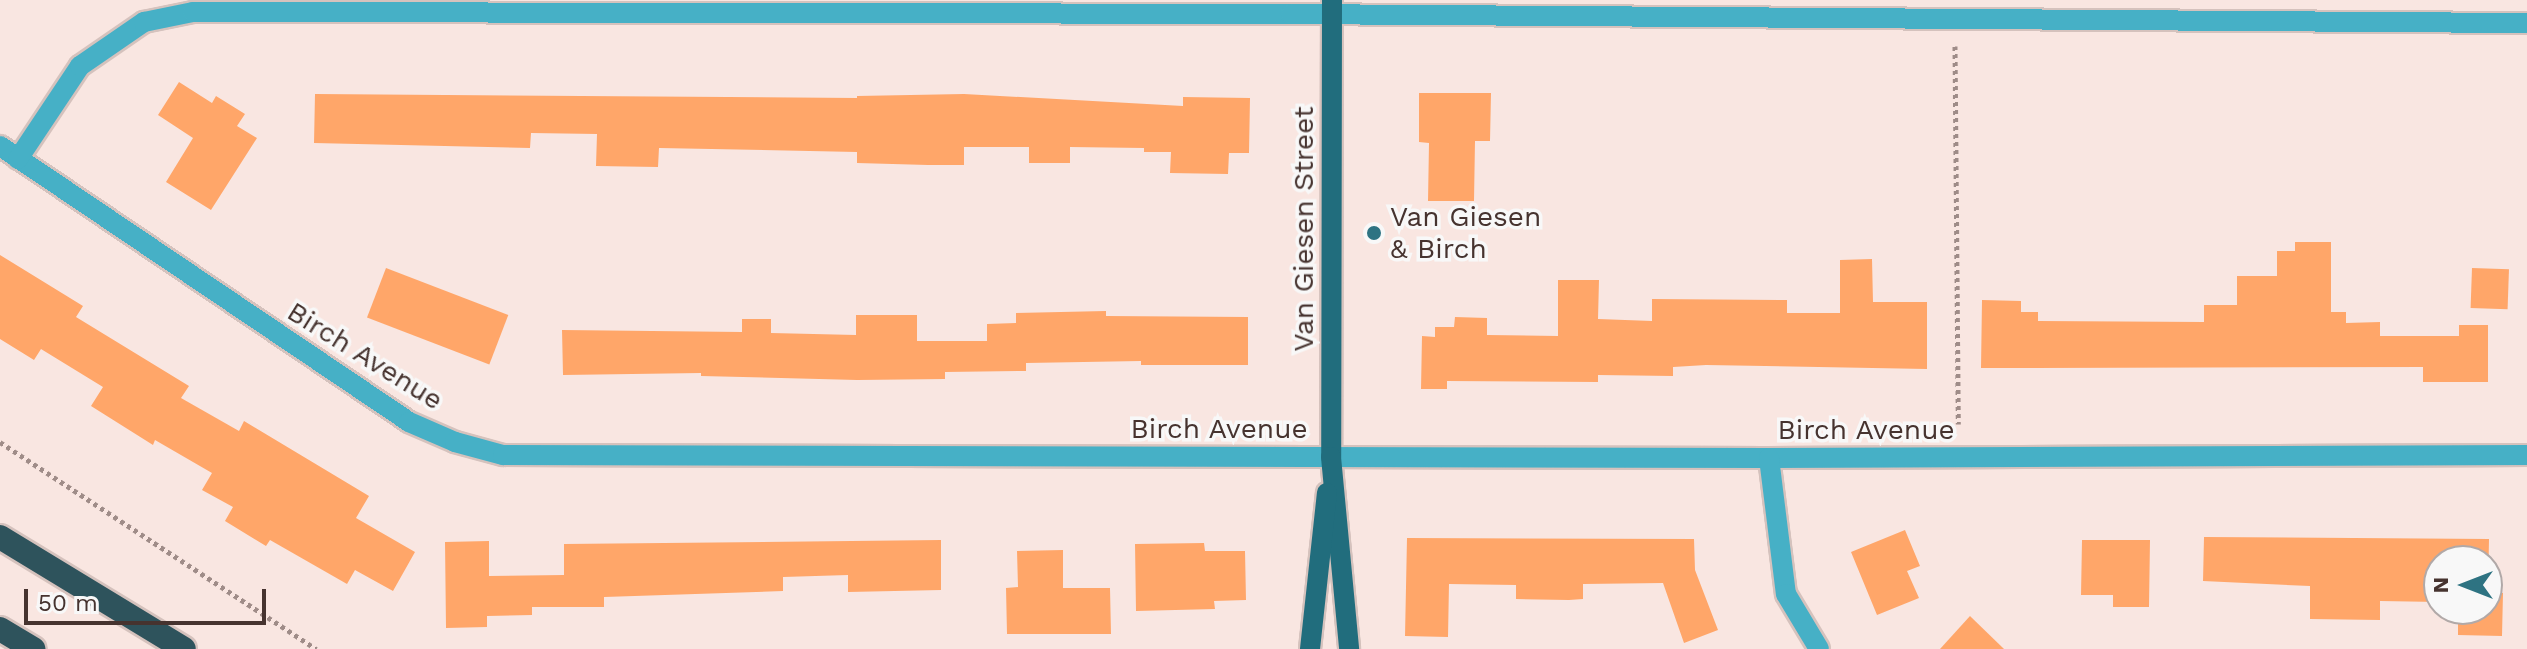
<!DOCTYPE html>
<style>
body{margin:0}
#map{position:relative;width:2527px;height:649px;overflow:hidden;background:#f9e6e1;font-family:"Work Sans",sans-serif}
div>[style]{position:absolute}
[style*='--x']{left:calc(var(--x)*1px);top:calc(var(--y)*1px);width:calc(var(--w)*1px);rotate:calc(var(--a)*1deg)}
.building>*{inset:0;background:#ffa669;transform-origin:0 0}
.path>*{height:5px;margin-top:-2.5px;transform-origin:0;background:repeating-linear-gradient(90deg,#9f8c88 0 4px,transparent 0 8px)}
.roads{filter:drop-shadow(2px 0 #d5c2bd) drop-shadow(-2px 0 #d5c2bd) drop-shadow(0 2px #d5c2bd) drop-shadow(0 -2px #d5c2bd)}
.minor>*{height:20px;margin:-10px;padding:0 10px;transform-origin:10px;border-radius:10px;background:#46b0c6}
.major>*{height:20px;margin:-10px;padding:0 10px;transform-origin:10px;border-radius:10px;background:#216d7d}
.highway>*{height:24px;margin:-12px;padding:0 12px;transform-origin:12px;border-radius:12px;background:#2e535c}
.dots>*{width:22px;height:22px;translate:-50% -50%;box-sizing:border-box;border:4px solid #f8f8f8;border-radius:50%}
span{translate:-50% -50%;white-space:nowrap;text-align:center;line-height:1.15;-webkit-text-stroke:7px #f8f8f8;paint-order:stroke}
.poi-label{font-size:28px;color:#46332f}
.left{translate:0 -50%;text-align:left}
.street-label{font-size:28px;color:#46332f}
.north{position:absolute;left:2423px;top:545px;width:80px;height:80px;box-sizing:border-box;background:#f8f8f8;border:2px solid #b1a9a8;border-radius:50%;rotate:270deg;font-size:22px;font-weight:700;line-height:32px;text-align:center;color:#46332f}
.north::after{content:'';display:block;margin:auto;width:28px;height:36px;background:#2e7382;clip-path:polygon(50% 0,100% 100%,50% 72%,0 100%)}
.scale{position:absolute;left:24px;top:589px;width:242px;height:36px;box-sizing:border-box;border:4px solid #46332f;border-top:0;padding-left:10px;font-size:24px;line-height:28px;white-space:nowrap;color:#46332f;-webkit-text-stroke:6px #f8f8f8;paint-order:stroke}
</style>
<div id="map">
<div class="building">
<div style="clip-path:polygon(179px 82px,212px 103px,216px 96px,245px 114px,237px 126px,257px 138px,211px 210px,166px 182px,193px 138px,158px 115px)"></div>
<div style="clip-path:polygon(1419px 93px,1491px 93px,1490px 141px,1475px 141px,1474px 201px,1428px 201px,1429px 143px,1419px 142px)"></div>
<div style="clip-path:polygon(315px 94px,857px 98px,857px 96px,964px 94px,1183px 106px,1183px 97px,1250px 98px,1249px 153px,1229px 153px,1228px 174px,1170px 173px,1171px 152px,1144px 152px,1144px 148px,1070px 147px,1070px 163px,1029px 163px,1029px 147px,964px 147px,964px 165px,928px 165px,857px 163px,857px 152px,659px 148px,658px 167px,596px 166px,597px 134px,531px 133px,530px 148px,314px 143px)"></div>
<div style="clip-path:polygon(2295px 242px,2331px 242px,2331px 312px,2346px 312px,2346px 323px,2380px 322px,2380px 336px,2459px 336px,2459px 325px,2488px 325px,2488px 382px,2423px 382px,2423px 367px,1981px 368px,1982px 300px,2021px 301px,2021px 312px,2038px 312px,2038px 321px,2204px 322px,2204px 305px,2237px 305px,2237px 276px,2277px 276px,2277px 251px,2295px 251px)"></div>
<div style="clip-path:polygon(0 255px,83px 306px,76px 317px,189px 386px,181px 398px,239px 431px,244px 421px,369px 496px,356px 518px,415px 552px,393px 591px,355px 570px,347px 584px,270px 540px,266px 546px,225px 521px,233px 507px,202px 490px,212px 473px,155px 440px,153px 445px,91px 406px,103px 387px,41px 349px,34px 360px,0 339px)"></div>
<div style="clip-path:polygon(1872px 259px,1873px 302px,1927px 302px,1927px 369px,1706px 365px,1673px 367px,1673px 376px,1598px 375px,1598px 382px,1447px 381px,1447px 389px,1421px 389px,1422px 336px,1435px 337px,1435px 327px,1454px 327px,1455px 317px,1487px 318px,1487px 335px,1558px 336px,1558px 280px,1599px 280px,1598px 319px,1652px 321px,1652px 299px,1787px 300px,1787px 313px,1840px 313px,1840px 260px)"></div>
<div style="left:386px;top:268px;width:131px;height:53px;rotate:21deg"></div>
<div style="left:2472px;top:268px;width:37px;height:40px;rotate:2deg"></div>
<div style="clip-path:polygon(1106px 311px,1106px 316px,1248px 317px,1248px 365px,1141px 365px,1141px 361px,1026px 363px,1026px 371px,945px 372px,945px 379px,857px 380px,701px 376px,701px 373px,563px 375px,562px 330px,742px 332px,742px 319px,771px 319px,771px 333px,856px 335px,856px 315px,917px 315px,917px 341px,987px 341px,987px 324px,1016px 323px,1016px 313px)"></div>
<div style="clip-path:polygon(1905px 530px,1920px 566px,1907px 571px,1919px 598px,1877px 615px,1851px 552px)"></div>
<div style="clip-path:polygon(2204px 537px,2489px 539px,2488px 592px,2503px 593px,2502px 636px,2458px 635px,2458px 609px,2487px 609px,2487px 561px,2439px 561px,2439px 602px,2380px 601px,2380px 620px,2310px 619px,2310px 586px,2203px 581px)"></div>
<div style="clip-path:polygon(1407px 538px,1694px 539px,1695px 570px,1718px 630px,1684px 643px,1663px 583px,1583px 584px,1583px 599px,1569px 600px,1516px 599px,1516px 585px,1449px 584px,1448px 637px,1405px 636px)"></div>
<div style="clip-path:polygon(941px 540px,941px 590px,848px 592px,848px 575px,783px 577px,783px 591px,604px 597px,604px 607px,532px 607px,532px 615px,487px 616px,487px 627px,446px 628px,445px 542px,489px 541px,489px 576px,564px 575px,564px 544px)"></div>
<div style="clip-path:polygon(2082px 540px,2150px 540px,2149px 607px,2113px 607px,2113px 595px,2081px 595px)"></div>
<div style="clip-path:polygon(1204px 543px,1205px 551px,1245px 551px,1246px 600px,1214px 601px,1215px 609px,1136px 611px,1135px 544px)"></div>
<div style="clip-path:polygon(1063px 550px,1063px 588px,1110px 588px,1111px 634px,1007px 634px,1006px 588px,1018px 587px,1017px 551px)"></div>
<div style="clip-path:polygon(1970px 616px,2004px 649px,1940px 649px)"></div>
</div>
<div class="path">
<div style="--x:1955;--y:46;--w:378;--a:89.5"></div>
<div style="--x:0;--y:442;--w:378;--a:33.2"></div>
</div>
<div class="roads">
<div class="minor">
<div style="--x:0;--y:146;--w:493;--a:34"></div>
<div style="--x:409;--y:422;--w:50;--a:23.5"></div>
<div style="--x:455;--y:442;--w:50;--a:15.2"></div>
<div style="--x:503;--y:455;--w:1266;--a:0.14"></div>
<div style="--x:1769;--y:458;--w:758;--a:-0.23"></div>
<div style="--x:18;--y:159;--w:112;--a:-56.3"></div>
<div style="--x:80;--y:66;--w:78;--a:-34.5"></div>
<div style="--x:144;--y:22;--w:50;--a:-11.5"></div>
<div style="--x:193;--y:12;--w:1098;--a:0.1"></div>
<div style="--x:1291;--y:14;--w:1236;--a:0.42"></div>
<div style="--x:1769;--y:458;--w:137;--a:82.9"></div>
<div style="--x:1786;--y:594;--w:64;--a:59"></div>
</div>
<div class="major">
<div style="--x:1332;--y:0;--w:457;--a:90.1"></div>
<div style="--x:1331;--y:457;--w:193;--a:84.6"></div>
<div style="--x:1310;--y:649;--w:157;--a:-83.8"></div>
</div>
<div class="highway">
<div style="--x:0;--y:537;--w:215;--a:31.3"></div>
<div style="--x:0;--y:629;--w:39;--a:31"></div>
</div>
</div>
<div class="dots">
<div style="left:1374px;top:233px;background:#2e7382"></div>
</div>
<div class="poi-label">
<span class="left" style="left:1390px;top:233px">Van Giesen<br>&amp; Birch</span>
</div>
<div class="street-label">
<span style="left:1304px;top:229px;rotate:-90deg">Van Giesen Street</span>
<span style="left:365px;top:356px;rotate:32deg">Birch Avenue</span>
<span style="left:1219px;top:429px">Birch Avenue</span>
<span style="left:1866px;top:430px">Birch Avenue</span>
</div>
<div class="north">N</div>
<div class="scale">50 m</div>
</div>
